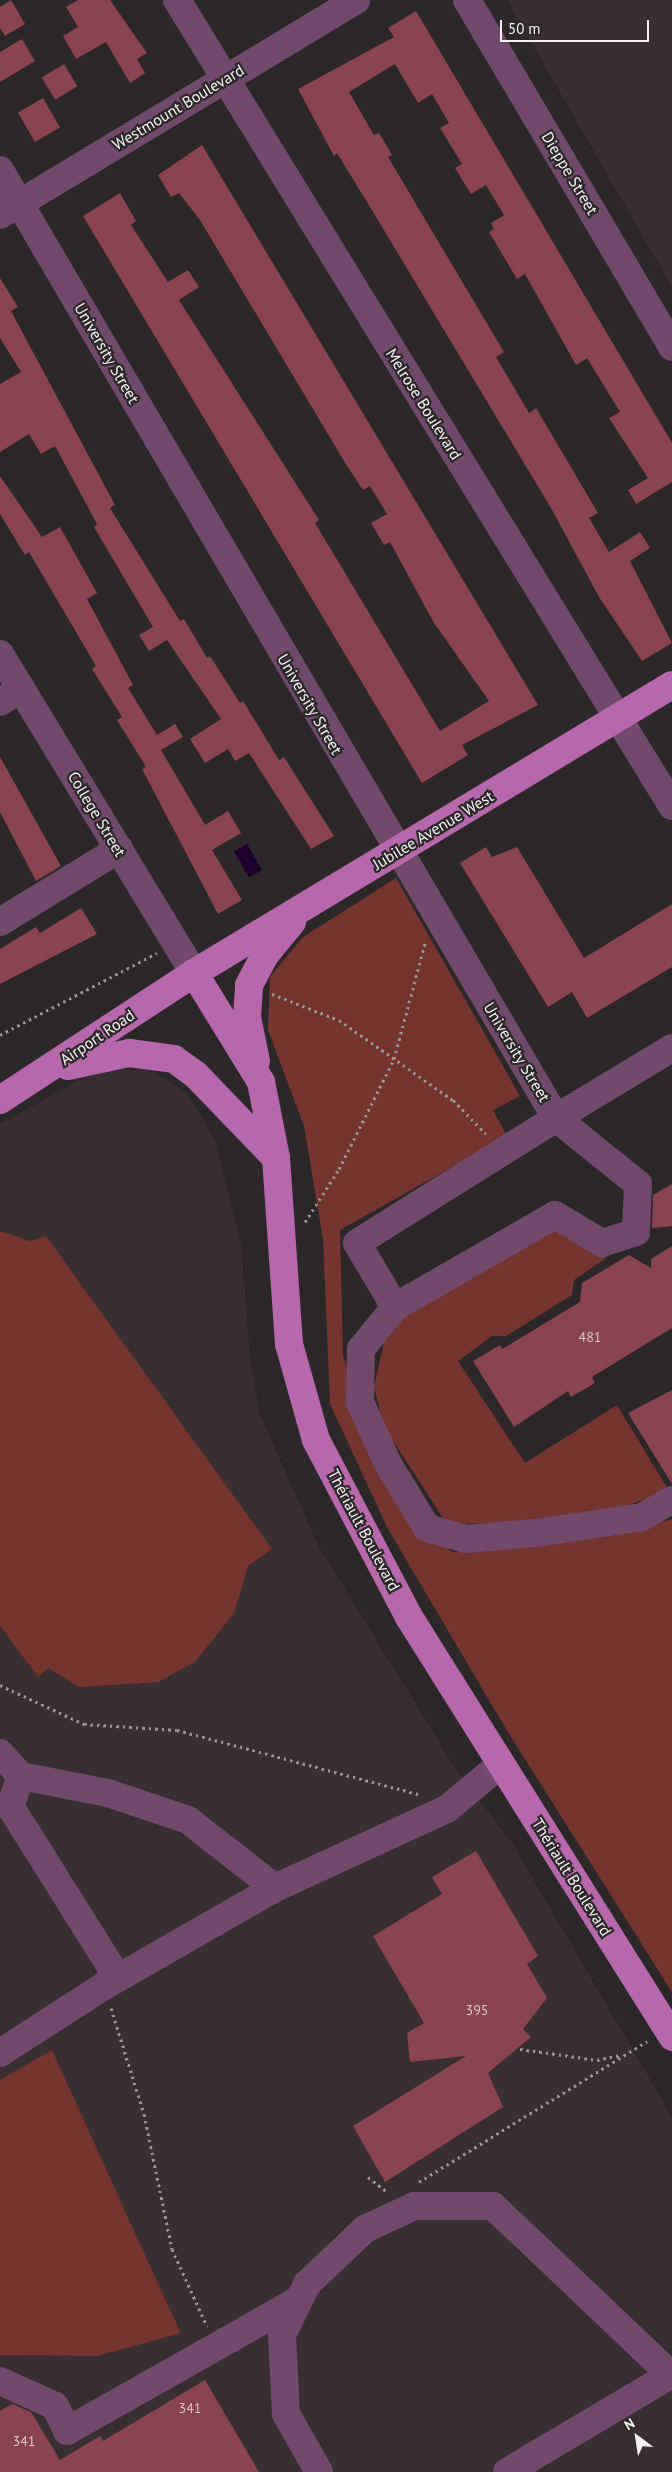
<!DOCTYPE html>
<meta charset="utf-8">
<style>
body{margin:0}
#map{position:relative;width:672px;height:2472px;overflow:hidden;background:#2c2829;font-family:"PT Sans",sans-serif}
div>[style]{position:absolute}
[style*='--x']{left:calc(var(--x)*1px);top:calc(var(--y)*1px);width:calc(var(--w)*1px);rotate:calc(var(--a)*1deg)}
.built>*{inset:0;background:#392f33}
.green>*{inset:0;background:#75342e}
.water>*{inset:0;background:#1d002b;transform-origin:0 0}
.building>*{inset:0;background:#894351;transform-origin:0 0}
.path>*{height:3px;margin-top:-1.5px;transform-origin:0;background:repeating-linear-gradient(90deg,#999697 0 2.5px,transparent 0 6.5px)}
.minor>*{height:28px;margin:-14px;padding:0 14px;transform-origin:14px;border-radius:14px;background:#714a6b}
.major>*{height:28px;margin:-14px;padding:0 14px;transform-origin:14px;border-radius:14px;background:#b768ac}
span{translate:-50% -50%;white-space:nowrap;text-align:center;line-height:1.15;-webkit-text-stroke:4.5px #2c2829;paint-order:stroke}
.number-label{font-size:14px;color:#d9c6ca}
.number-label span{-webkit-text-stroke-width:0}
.street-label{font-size:16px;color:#f4f1f2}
.north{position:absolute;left:612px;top:2412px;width:50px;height:50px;-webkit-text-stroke:4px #2c2829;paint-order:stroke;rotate:329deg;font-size:14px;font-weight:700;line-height:20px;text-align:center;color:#f4f1f2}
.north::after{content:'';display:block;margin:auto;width:18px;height:22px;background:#f4f1f2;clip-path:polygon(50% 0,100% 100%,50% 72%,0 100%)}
.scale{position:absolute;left:500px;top:20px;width:149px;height:22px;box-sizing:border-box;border:2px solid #f4f1f2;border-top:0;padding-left:6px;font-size:15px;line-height:18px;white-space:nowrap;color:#f4f1f2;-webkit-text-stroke:4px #2c2829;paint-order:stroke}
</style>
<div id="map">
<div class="built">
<div style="clip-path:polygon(507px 0,672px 0,672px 287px)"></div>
<div style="clip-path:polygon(148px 1069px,188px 1094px,216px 1143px,241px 1245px,250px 1358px,260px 1415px,319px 1547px,457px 1771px,512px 1843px,672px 2117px,672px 2472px,0 2472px,0 1124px,78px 1081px,109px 1071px)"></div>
</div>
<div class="green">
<div style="clip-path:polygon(396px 878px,520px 1096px,493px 1110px,507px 1136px,340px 1230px,343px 1357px,409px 1522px,453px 1552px,610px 1535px,672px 1519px,672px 1992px,506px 1729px,388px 1529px,330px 1404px,323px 1239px,304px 1126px,268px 1030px,270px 977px,303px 937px)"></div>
<div style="clip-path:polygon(554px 1226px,606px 1258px,574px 1280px,572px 1295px,506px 1336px,492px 1336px,458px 1361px,525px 1463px,617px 1405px,669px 1491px,620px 1508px,515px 1523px,447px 1524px,384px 1427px,374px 1387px,385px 1337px,397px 1322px)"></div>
<div style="clip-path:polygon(0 1231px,30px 1241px,46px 1236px,272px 1549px,248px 1566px,234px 1613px,195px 1662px,158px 1682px,79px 1687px,48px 1668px,38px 1677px,0 1626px)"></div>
<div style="clip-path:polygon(52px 2050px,165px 2299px,181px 2333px,97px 2356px,0 2355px,0 2080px)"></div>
</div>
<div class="water">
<div style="left:247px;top:844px;width:30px;height:15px;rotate:60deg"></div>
</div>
<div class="building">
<div style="clip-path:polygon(11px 0,25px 24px,5px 36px,0 28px,0 7px)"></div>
<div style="clip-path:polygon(78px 0,110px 0,147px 53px,137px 59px,145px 73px,130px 83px,106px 42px,76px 59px,63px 36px,78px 27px,66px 7px)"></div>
<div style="clip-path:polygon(416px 11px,672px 443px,672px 482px,636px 504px,628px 490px,648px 478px,609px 418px,620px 412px,587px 358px,576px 365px,525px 274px,517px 279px,489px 232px,494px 229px,491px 223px,504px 215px,486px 185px,471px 194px,455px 168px,462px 164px,440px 128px,449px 123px,432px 94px,418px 103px,395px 64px,349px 92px,374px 135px,379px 133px,392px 155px,388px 157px,504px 352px,496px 357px,529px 413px,536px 408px,598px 513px,589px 518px,609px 552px,640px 532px,650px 548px,630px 561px,672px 643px,642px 661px,599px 597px,551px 508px,370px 207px,337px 153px,334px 156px,298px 89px,394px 37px,388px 28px)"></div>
<div style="clip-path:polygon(22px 39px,35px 61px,0 82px,0 52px)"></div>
<div style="left:64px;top:64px;width:26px;height:26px;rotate:59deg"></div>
<div style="left:43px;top:98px;width:34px;height:29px;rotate:60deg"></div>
<div style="clip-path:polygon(202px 145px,538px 705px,462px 745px,468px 755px,422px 783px,83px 216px,120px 193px,136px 221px,131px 225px,168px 282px,188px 270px,199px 287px,179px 300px,319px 520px,315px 523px,440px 731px,489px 701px,434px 623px,390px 542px,384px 545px,371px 523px,387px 514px,370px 486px,363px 490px,347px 466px,200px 220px,179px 193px,171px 197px,158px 175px)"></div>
<div style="clip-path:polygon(0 278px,18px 307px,11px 311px,115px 505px,110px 508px,180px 621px,184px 619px,207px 658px,210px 656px,240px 703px,243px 701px,279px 760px,284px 757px,334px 836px,311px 849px,249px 753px,235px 761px,228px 749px,205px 763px,190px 739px,221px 719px,167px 640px,149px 651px,139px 635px,153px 627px,94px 527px,97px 524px,55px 446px,41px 454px,29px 434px,0 452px,0 384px,21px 372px,0 338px)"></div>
<div style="clip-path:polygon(0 476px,42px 537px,60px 527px,97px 593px,87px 599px,133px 685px,128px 688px,157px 735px,175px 724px,183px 737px,161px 750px,205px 825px,228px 811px,241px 833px,212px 850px,242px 900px,218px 914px,142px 769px,146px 767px,117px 720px,122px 717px,92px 669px,96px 666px,29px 552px,25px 555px,0 514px)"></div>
<div style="clip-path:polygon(0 757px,61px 866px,36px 881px,0 812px)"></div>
<div style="clip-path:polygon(486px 847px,492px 857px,517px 847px,584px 958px,672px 904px,672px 967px,587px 1018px,572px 992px,548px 1007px,460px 863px)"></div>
<div style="clip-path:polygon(81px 908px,97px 934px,0 984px,0 949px,36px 927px,40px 933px)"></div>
<div style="clip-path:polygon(672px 1184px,672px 1226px,652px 1228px,653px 1195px)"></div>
<div style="clip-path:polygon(672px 1246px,672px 1328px,592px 1377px,595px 1383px,571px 1397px,568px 1391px,514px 1427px,473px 1361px,500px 1345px,502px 1349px,580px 1302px,582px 1283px,629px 1255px,651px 1268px,651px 1259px)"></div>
<div style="clip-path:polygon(672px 1390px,672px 1484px,628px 1413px)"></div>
<div style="clip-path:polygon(476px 1851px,538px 1956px,527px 1964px,547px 1998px,523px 2029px,531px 2037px,488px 2073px,503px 2107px,385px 2182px,353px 2126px,466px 2056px,410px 2062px,407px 2033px,424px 2023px,373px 1936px,442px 1894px,432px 1877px)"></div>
<div style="clip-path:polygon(205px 2380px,259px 2472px,0 2472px,0 2411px,12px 2404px,31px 2412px,60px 2460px,100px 2436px,103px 2441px)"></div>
</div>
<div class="path">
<div style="--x:272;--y:994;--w:72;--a:21.2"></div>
<div style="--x:339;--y:1020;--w:139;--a:35.1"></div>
<div style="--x:453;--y:1100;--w:47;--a:45.9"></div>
<div style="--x:0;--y:1035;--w:177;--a:-27.6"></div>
<div style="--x:305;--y:1222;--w:63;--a:-57.3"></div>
<div style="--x:339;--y:1169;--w:123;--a:-63.4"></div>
<div style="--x:394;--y:1059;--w:120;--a:-75"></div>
<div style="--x:0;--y:1685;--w:93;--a:24.9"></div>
<div style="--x:84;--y:1724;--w:93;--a:3.7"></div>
<div style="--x:177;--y:1730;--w:253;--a:14.9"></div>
<div style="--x:111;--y:2008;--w:111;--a:72.7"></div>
<div style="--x:144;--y:2114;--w:138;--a:78.3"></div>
<div style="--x:172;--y:2249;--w:85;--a:65.6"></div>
<div style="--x:520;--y:2049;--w:78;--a:8.1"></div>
<div style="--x:597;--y:2060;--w:24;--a:-12"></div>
<div style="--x:368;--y:2177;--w:24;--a:38"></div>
<div style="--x:419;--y:2182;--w:268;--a:-31.7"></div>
</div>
<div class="minor">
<div style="--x:177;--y:0;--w:946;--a:58.44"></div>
<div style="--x:467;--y:0;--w:403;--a:59.4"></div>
<div style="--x:0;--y:170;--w:1099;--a:59.61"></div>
<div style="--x:556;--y:1118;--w:135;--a:-31.1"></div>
<div style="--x:0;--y:215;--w:416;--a:-31.1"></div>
<div style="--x:0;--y:654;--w:373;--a:58.7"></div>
<div style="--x:0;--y:702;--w:25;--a:-32"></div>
<div style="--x:0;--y:922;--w:140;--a:-31.5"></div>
<div style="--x:556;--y:1118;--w:105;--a:38.8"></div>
<div style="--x:638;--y:1184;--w:48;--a:92.4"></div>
<div style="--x:636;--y:1232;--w:36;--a:162"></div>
<div style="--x:602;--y:1243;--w:55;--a:-149.2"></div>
<div style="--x:555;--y:1215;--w:185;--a:150.1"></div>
<div style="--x:395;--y:1307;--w:74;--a:-120.7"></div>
<div style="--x:357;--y:1243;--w:235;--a:-32.1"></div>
<div style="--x:395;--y:1307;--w:54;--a:129"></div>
<div style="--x:361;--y:1349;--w:53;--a:91.1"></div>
<div style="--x:360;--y:1402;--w:68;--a:65.7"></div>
<div style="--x:388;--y:1464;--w:75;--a:58.6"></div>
<div style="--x:427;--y:1528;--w:41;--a:15.8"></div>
<div style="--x:466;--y:1539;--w:78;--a:-5.1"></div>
<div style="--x:544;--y:1532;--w:99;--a:-8.7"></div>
<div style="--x:642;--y:1517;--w:34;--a:-30"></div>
<div style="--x:0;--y:1753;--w:31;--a:48"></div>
<div style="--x:21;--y:1776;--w:89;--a:11.1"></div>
<div style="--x:108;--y:1793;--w:84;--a:18.6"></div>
<div style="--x:188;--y:1820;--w:110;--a:38"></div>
<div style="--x:21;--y:1776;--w:32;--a:110"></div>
<div style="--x:10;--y:1806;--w:203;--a:57.9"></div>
<div style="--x:0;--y:2053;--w:124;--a:-32.8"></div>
<div style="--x:104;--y:1986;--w:197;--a:-29.8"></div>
<div style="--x:275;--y:1888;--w:189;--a:-24.7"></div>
<div style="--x:447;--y:1809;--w:70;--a:-39.8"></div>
<div style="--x:0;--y:2381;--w:60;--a:24.4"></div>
<div style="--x:55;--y:2406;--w:28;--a:64"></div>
<div style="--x:67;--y:2431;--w:266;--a:-29.5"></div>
<div style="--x:319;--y:2472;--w:67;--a:-119.6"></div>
<div style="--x:286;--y:2414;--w:79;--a:-92.9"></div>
<div style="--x:282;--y:2335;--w:57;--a:-63.9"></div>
<div style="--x:307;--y:2284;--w:80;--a:-43.5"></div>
<div style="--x:365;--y:2229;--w:54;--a:-25.1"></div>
<div style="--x:414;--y:2206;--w:79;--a:0"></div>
<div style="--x:493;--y:2206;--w:245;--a:43.5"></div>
<div style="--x:507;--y:2472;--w:192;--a:-30.7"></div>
</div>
<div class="major">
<div style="--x:194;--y:973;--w:128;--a:58.4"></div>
<div style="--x:261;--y:1082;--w:77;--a:78.8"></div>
<div style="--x:276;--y:1158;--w:186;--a:86"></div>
<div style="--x:289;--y:1344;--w:100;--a:74.3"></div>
<div style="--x:316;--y:1440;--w:200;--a:62.3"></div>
<div style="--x:409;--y:1617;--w:496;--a:57.9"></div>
<div style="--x:256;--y:1061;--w:45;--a:-101.6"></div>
<div style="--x:247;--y:1017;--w:32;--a:-86"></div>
<div style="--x:249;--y:985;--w:34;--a:-62"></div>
<div style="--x:265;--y:955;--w:43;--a:-50.7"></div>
<div style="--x:68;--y:1066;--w:62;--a:-12"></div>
<div style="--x:129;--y:1053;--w:45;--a:7.6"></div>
<div style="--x:174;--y:1059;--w:27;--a:36"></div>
<div style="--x:196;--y:1075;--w:115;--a:46.1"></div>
<div style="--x:0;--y:1100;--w:232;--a:-33.2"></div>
<div style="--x:194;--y:973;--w:558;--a:-31.07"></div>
</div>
<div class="number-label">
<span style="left:590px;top:1337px">481</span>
<span style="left:477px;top:2010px">395</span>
<span style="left:190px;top:2408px">341</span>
<span style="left:24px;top:2441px">341</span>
</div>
<div class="street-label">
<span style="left:178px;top:107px;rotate:-31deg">Westmount Boulevard</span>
<span style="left:570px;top:173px;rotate:59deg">Dieppe Street</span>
<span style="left:107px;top:353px;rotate:60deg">University Street</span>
<span style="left:424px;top:404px;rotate:58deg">Melrose Boulevard</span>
<span style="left:310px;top:704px;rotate:60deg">University Street</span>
<span style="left:97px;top:814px;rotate:59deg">College Street</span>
<span style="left:433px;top:830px;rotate:-31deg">Jubilee Avenue West</span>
<span style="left:97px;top:1037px;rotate:-34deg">Airport Road</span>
<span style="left:517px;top:1052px;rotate:59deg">University Street</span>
<span style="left:364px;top:1530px;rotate:62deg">Thériault Boulevard</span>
<span style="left:572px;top:1877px;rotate:58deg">Thériault Boulevard</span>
</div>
<div class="north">N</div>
<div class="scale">50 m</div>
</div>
